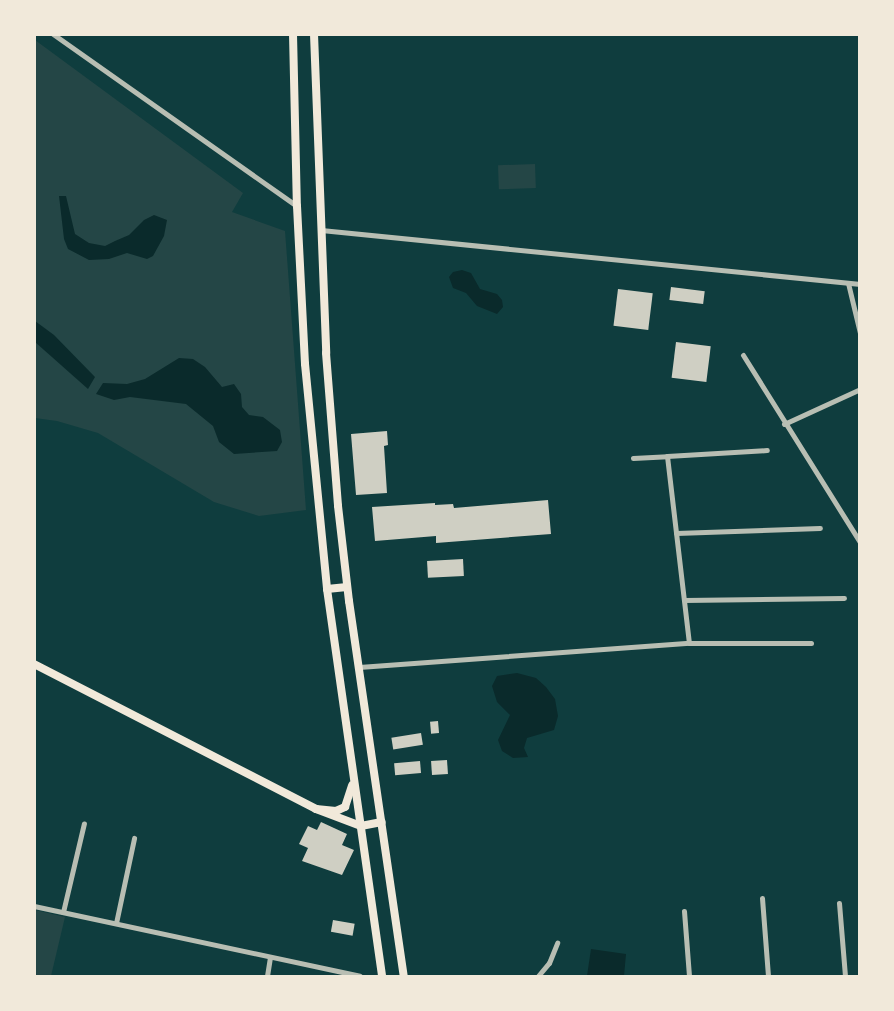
<!DOCTYPE html>
<style>
body{margin:0}
#map{position:relative;width:894px;height:1011px;overflow:hidden;background:#0f3d3e;font-family:"Times New Roman",serif}
div>[style]{position:absolute}
[style*='--x']{left:calc(var(--x)*1px);top:calc(var(--y)*1px);width:calc(var(--w)*1px);rotate:calc(var(--a)*1deg)}
.green>*{inset:0;background:#244646;transform-origin:0 0}
.water>*{inset:0;background:#0a2a2b}
.building>*{inset:0;background:#cfcfc3;transform-origin:0 0}
.minor>*{height:5px;margin:-2.5px;padding:0 2.5px;transform-origin:2.5px;border-radius:2.5px;background:#b8beb3}
.secondary>*{height:8px;margin:-4px;padding:0 4px;transform-origin:4px;border-radius:4px;background:#f1e9da}
.primary>*{height:8px;margin:-4px;padding:0 4px;transform-origin:4px;border-radius:4px;background:#f1e9da}
span{translate:-50% -50%;white-space:nowrap;text-align:center;line-height:1.15;-webkit-text-stroke:5px #f1e9da;paint-order:stroke}
.frame{position:absolute;inset:0;border:36px solid #f1e9da;pointer-events:none}
</style>
<div id="map">
<div class="green">
<div style="clip-path:polygon(35px 40px,243px 193px,232px 212px,285px 231px,306px 510px,259px 516px,214px 502px,98px 433px,57px 421px,35px 418px)"></div>
<div style="left:535px;top:164px;width:24px;height:37px;rotate:88deg"></div>
<div style="clip-path:polygon(35px 910px,65px 917px,51px 976px,35px 976px)"></div>
</div>
<div class="water">
<div style="clip-path:polygon(59px 196px,66px 196px,75px 234px,89px 243px,105px 246px,115px 241px,129px 235px,144px 220px,154px 215px,167px 220px,164px 236px,153px 256px,147px 259px,127px 253px,109px 259px,89px 260px,68px 249px,64px 239px)"></div>
<div style="clip-path:polygon(462px 270px,471px 273px,480px 289px,497px 294px,502px 300px,503px 307px,497px 314px,477px 306px,466px 293px,453px 288px,449px 277px,453px 272px)"></div>
<div style="clip-path:polygon(35px 321px,54px 335px,95px 377px,88px 389px,35px 342px)"></div>
<div style="clip-path:polygon(179px 358px,193px 359px,205px 367px,222px 387px,234px 384px,241px 394px,242px 407px,249px 415px,263px 417px,280px 430px,282px 442px,277px 451px,234px 454px,219px 442px,213px 426px,186px 404px,130px 397px,114px 400px,96px 394px,103px 383px,127px 384px,145px 379px)"></div>
<div style="clip-path:polygon(517px 673px,536px 678px,546px 687px,555px 699px,558px 716px,554px 730px,527px 738px,524px 748px,528px 757px,513px 758px,502px 751px,498px 740px,510px 715px,497px 702px,492px 686px,497px 676px)"></div>
<div style="clip-path:polygon(591px 949px,626px 954px,624px 976px,587px 976px)"></div>
</div>
<div class="building">
<div style="left:671px;top:287px;width:34px;height:13px;rotate:7deg"></div>
<div style="left:618px;top:289px;width:35px;height:37px;rotate:7deg"></div>
<div style="left:676px;top:342px;width:35px;height:36px;rotate:7deg"></div>
<div style="clip-path:polygon(387px 431px,388px 445px,384px 446px,387px 493px,356px 495px,351px 434px)"></div>
<div style="clip-path:polygon(548px 500px,551px 534px,436px 543px,436px 536px,375px 541px,372px 507px,435px 503px,435px 505px,453px 504px,454px 508px)"></div>
<div style="left:463px;top:559px;width:17px;height:36px;rotate:87deg"></div>
<div style="left:438px;top:721px;width:12px;height:8px;rotate:85deg"></div>
<div style="left:421px;top:733px;width:12px;height:30px;rotate:81deg"></div>
<div style="left:447px;top:760px;width:14px;height:16px;rotate:86deg"></div>
<div style="left:420px;top:761px;width:12px;height:26px;rotate:85deg"></div>
<div style="clip-path:polygon(321px 822px,347px 834px,342px 845px,354px 850px,342px 875px,302px 861px,308px 848px,299px 844px,308px 826px,317px 830px)"></div>
<div style="left:333px;top:920px;width:22px;height:12px;rotate:10deg"></div>
</div>
<div class="minor">
<div style="--x:53;--y:34;--w:299;--a:35.2"></div>
<div style="--x:321;--y:230;--w:542;--a:5.72"></div>
<div style="--x:848;--y:283;--w:51;--a:76.5"></div>
<div style="--x:743;--y:355;--w:221;--a:58"></div>
<div style="--x:784;--y:424;--w:84;--a:-24.7"></div>
<div style="--x:667;--y:456;--w:100;--a:-3.4"></div>
<div style="--x:633;--y:458;--w:34;--a:-3"></div>
<div style="--x:667;--y:456;--w:188;--a:83.3"></div>
<div style="--x:676;--y:533;--w:144;--a:-2"></div>
<div style="--x:684;--y:600;--w:160;--a:-0.7"></div>
<div style="--x:359;--y:667;--w:331;--a:-4.2"></div>
<div style="--x:689;--y:643;--w:122;--a:0"></div>
<div style="--x:762;--y:898;--w:78;--a:85.6"></div>
<div style="--x:839;--y:903;--w:73;--a:85.3"></div>
<div style="--x:34;--y:906;--w:333;--a:12.1"></div>
<div style="--x:684;--y:911;--w:65;--a:85.6"></div>
<div style="--x:63;--y:912;--w:91;--a:-76.7"></div>
<div style="--x:116;--y:923;--w:87;--a:-78"></div>
<div style="--x:267;--y:976;--w:19;--a:-81"></div>
<div style="--x:538;--y:976;--w:17;--a:-50"></div>
<div style="--x:549;--y:963;--w:22;--a:-68"></div>
</div>
<div class="secondary">
<div style="--x:34;--y:664;--w:317;--a:27.2"></div>
<div style="--x:316;--y:809;--w:48;--a:20.7"></div>
</div>
<div class="primary">
<div style="--x:293;--y:34;--w:172;--a:88.7"></div>
<div style="--x:297;--y:206;--w:158;--a:87.1"></div>
<div style="--x:305;--y:364;--w:226;--a:84.4"></div>
<div style="--x:327;--y:589;--w:391;--a:81.9"></div>
<div style="--x:314;--y:34;--w:319;--a:87.8"></div>
<div style="--x:326;--y:353;--w:153;--a:85.5"></div>
<div style="--x:338;--y:506;--w:96;--a:83.4"></div>
<div style="--x:349;--y:601;--w:379;--a:81.7"></div>
<div style="--x:327;--y:589;--w:20;--a:-6"></div>
<div style="--x:316;--y:809;--w:20;--a:6"></div>
<div style="--x:336;--y:811;--w:10;--a:-24"></div>
<div style="--x:345;--y:807;--w:23;--a:-72"></div>
<div style="--x:361;--y:826;--w:21;--a:-11"></div>
</div>
<div class="frame"></div>
</div>
